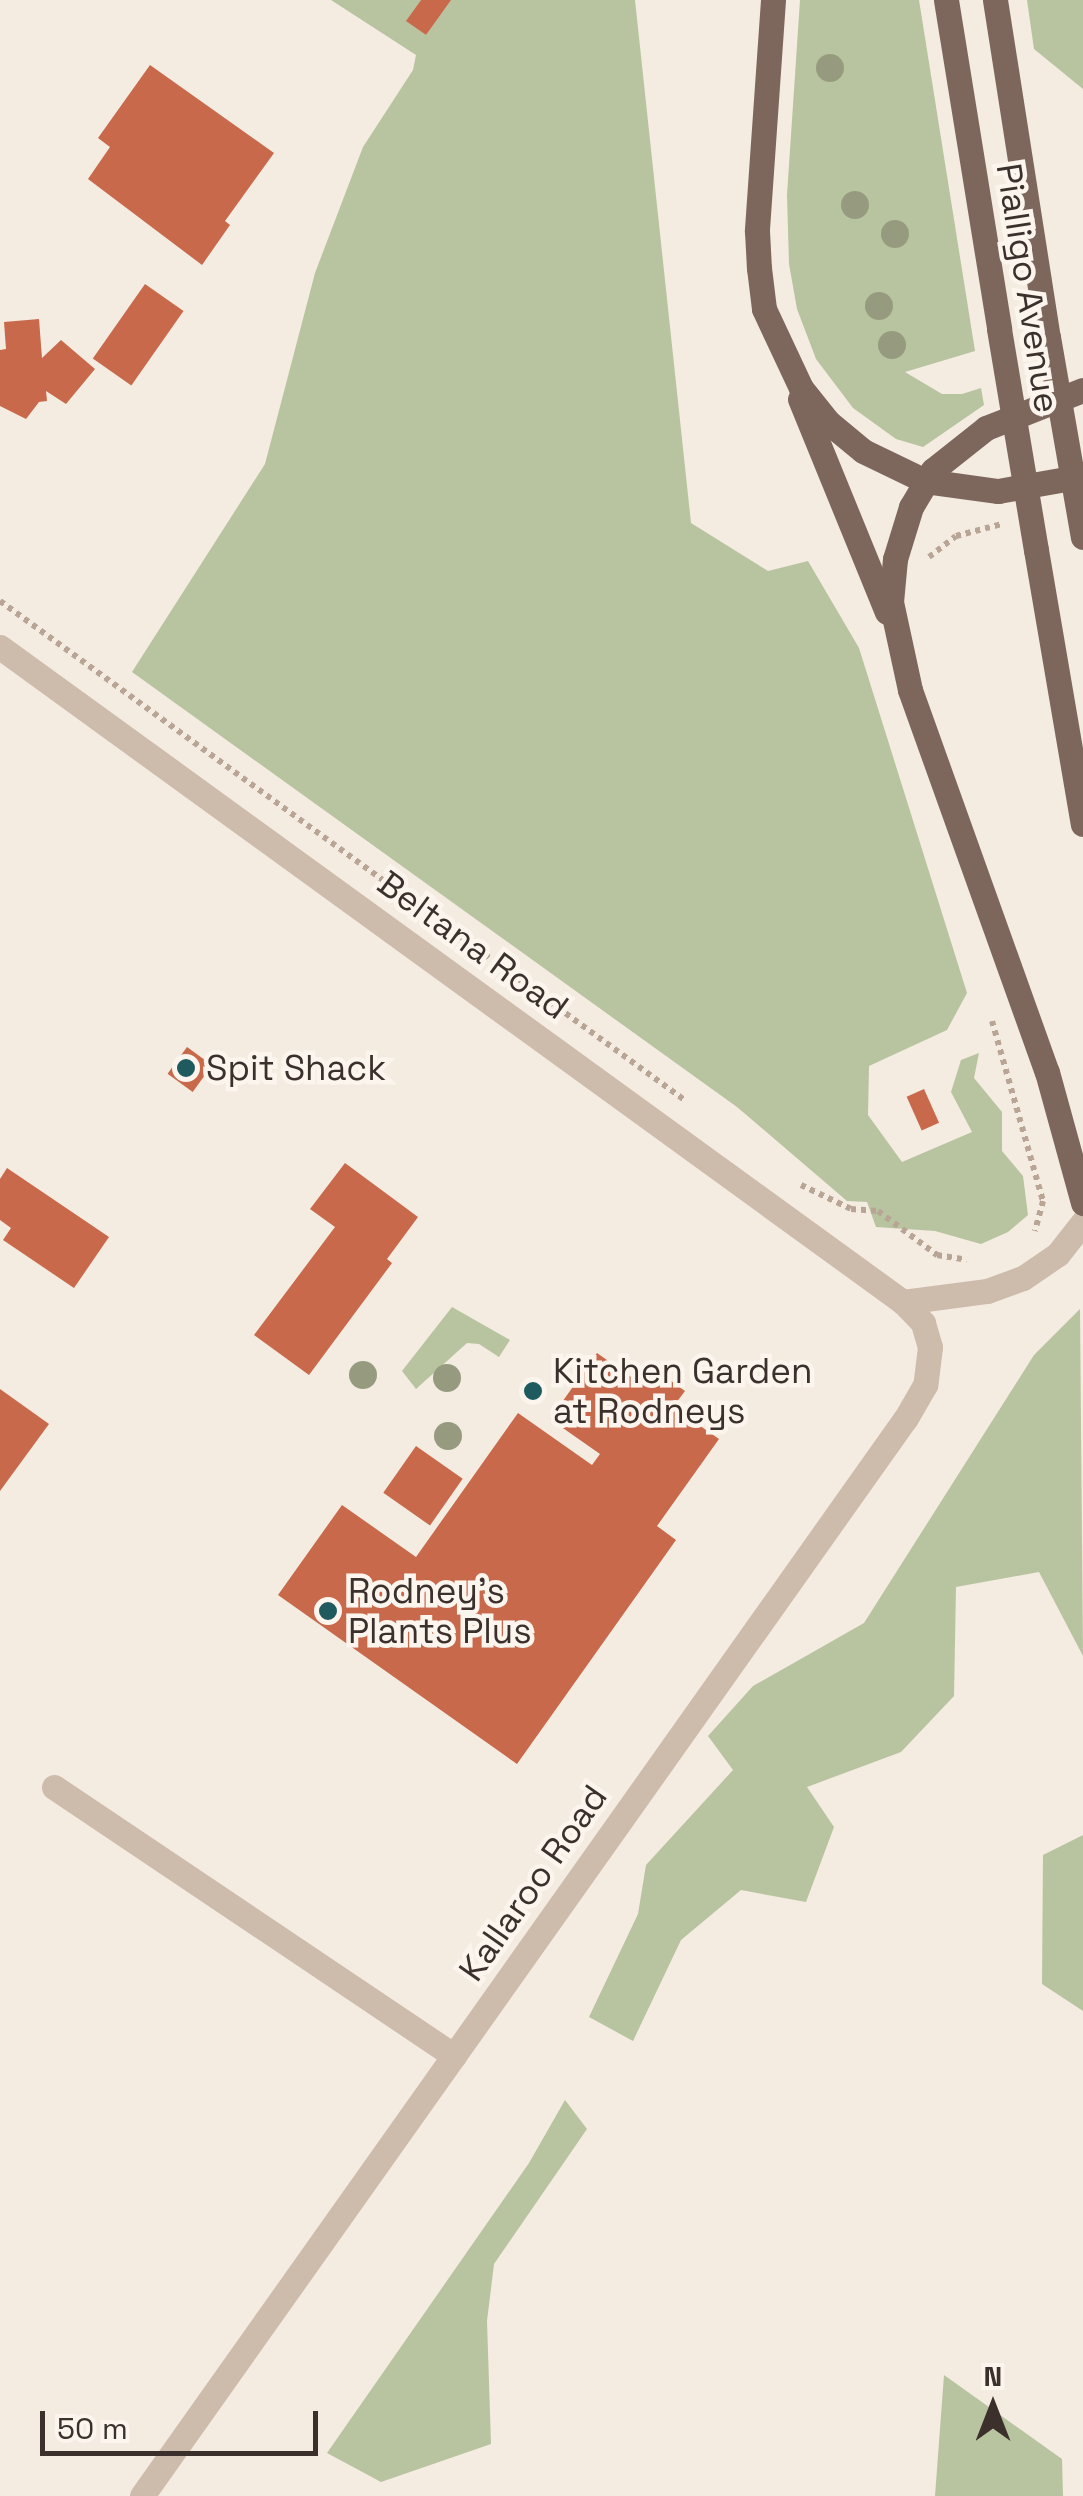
<!DOCTYPE html>
<style>
body{margin:0}
#map{position:relative;width:1083px;height:2496px;overflow:hidden;background:#f4ebe1;font-family:"Space Grotesk",sans-serif}
div>[style]{position:absolute}
[style*='--x']{left:calc(var(--x)*1px);top:calc(var(--y)*1px);width:calc(var(--w)*1px);rotate:calc(var(--a)*1deg)}
.green>*{inset:0;background:#b8c4a0}
.building>*{inset:0;background:#c8694b;transform-origin:0 0}
.path>*{height:6px;margin-top:-3px;transform-origin:0;background:repeating-linear-gradient(90deg,#b9a596 0 5px,transparent 0 10px)}
.minor>*{height:25px;margin:-12.5px;padding:0 12.5px;transform-origin:12.5px;border-radius:12.5px;background:#cdbbac}
.major>*{height:25px;margin:-12.5px;padding:0 12.5px;transform-origin:12.5px;border-radius:12.5px;background:#7d675c}
.major-bridge>*{height:25px;margin:-12.5px;padding:0 12.5px;transform-origin:12.5px;border-radius:12.5px;background:#7d675c}
.trees>*{width:28px;height:28px;margin:-14px;border-radius:50%;background:#969b7f}
.dots>*{width:28px;height:28px;translate:-50% -50%;box-sizing:border-box;border:5px solid #fbf5ee;border-radius:50%}
span{translate:-50% -50%;white-space:nowrap;text-align:center;line-height:1.15;-webkit-text-stroke:9px #fbf5ee;paint-order:stroke}
.street-label{font-size:35px;color:#3b302b}
.poi-label{font-size:35px;color:#3b302b}
.left{translate:0 -50%;text-align:left}
.north{position:absolute;left:943px;top:2356px;width:100px;height:100px;-webkit-text-stroke:8px #fbf5ee;paint-order:stroke;rotate:0deg;font-size:28px;font-weight:700;line-height:40px;text-align:center;color:#3b302b}
.north::after{content:'';display:block;margin:auto;width:35px;height:45px;background:#3b302b;clip-path:polygon(50% 0,100% 100%,50% 72%,0 100%)}
.scale{position:absolute;left:40px;top:2411px;width:278px;height:45px;box-sizing:border-box;border:5px solid #3b302b;border-top:0;padding-left:12px;font-size:30px;line-height:35px;white-space:nowrap;color:#3b302b;-webkit-text-stroke:8px #fbf5ee;paint-order:stroke}
</style>
<div id="map">
<div class="green">
<div style="clip-path:polygon(331px 0,421px 0,407px 21px,426px 35px,449px 0,635px 0,691px 523px,768px 571px,808px 561px,859px 648px,967px 993px,947px 1030px,869px 1066px,868px 1115px,902px 1162px,972px 1132px,951px 1092px,961px 1060px,979px 1053px,974px 1078px,1002px 1112px,1002px 1151px,1023px 1176px,1028px 1215px,1008px 1232px,981px 1244px,935px 1231px,876px 1227px,867px 1202px,847px 1201px,737px 1107px,132px 672px,265px 464px,315px 273px,363px 147px,413px 70px,416px 55px)"></div>
<div style="clip-path:polygon(800px 0,919px 0,975px 351px,905px 372px,942px 394px,962px 394px,981px 388px,984px 405px,923px 447px,896px 439px,853px 408px,816px 359px,797px 309px,789px 264px,787px 195px)"></div>
<div style="clip-path:polygon(1027px 0,1083px 0,1083px 89px,1034px 49px)"></div>
<div style="clip-path:polygon(452px 1307px,510px 1340px,499px 1357px,479px 1344px,467px 1343px,416px 1389px,402px 1371px)"></div>
<div style="clip-path:polygon(1080px 1309px,1083px 1656px,1039px 1572px,956px 1587px,954px 1696px,901px 1752px,807px 1787px,834px 1827px,806px 1902px,741px 1890px,681px 1940px,633px 2041px,589px 2017px,638px 1914px,646px 1865px,733px 1770px,708px 1736px,753px 1686px,864px 1623px,1034px 1355px)"></div>
<div style="clip-path:polygon(1083px 1835px,1083px 2011px,1042px 1984px,1043px 1855px)"></div>
<div style="clip-path:polygon(565px 2100px,587px 2129px,494px 2264px,487px 2321px,491px 2444px,381px 2482px,327px 2453px,529px 2163px)"></div>
<div style="clip-path:polygon(944px 2375px,1062px 2459px,1063px 2496px,935px 2496px)"></div>
</div>
<div class="building">
<div style="clip-path:polygon(421px 0,451px 0,426px 35px,406px 21px)"></div>
<div style="clip-path:polygon(150px 65px,274px 153px,225px 221px,230px 225px,202px 265px,88px 179px,110px 147px,98px 138px)"></div>
<div style="left:145px;top:284px;width:47px;height:91px;rotate:35deg"></div>
<div style="clip-path:polygon(39px 319px,42px 358px,61px 340px,95px 369px,66px 404px,46px 391px,47px 401px,39px 402px,26px 419px,0 406px,0 350px,6px 349px,4px 322px)"></div>
<div style="left:187px;top:1047px;width:31px;height:33px;rotate:36deg"></div>
<div style="left:924px;top:1089px;width:37px;height:19px;rotate:66deg"></div>
<div style="clip-path:polygon(345px 1163px,418px 1217px,387px 1259px,392px 1263px,309px 1375px,254px 1335px,335px 1227px,310px 1209px)"></div>
<div style="clip-path:polygon(7px 1168px,109px 1237px,74px 1288px,3px 1240px,11px 1228px,0 1220px,0 1179px)"></div>
<div style="clip-path:polygon(597px 1353px,641px 1384px,653px 1368px,685px 1391px,673px 1407px,719px 1439px,657px 1526px,676px 1540px,517px 1764px,278px 1595px,342px 1505px,416px 1557px,518px 1413px,592px 1465px,600px 1454px,550px 1419px)"></div>
<div style="clip-path:polygon(0 1389px,49px 1424px,0 1491px)"></div>
<div style="left:416px;top:1446px;width:57px;height:57px;rotate:35deg"></div>
</div>
<div class="path">
<div style="--x:929;--y:557;--w:34;--a:-38"></div>
<div style="--x:956;--y:536;--w:48;--a:-14.6"></div>
<div style="--x:0;--y:601;--w:849;--a:36.09"></div>
<div style="--x:992;--y:1021;--w:187;--a:74.2"></div>
<div style="--x:1043;--y:1201;--w:31;--a:105"></div>
<div style="--x:801;--y:1185;--w:55;--a:25.6"></div>
<div style="--x:851;--y:1209;--w:27;--a:4"></div>
<div style="--x:878;--y:1211;--w:74;--a:36.7"></div>
<div style="--x:937;--y:1255;--w:30;--a:9"></div>
</div>
<div class="minor">
<div style="--x:0;--y:647;--w:1116;--a:35.96"></div>
<div style="--x:903;--y:1302;--w:29;--a:46"></div>
<div style="--x:923;--y:1323;--w:25;--a:74"></div>
<div style="--x:930;--y:1347;--w:38;--a:97"></div>
<div style="--x:925;--y:1385;--w:39;--a:120"></div>
<div style="--x:905;--y:1419;--w:1320;--a:125.32"></div>
<div style="--x:903;--y:1302;--w:85;--a:-7.5"></div>
<div style="--x:987;--y:1291;--w:38;--a:-20"></div>
<div style="--x:1023;--y:1278;--w:42;--a:-34.4"></div>
<div style="--x:1058;--y:1254;--w:41;--a:-52"></div>
<div style="--x:54;--y:1787;--w:482;--a:33.9"></div>
</div>
<div class="major">
<div style="--x:773;--y:0;--w:232;--a:94"></div>
<div style="--x:757;--y:231;--w:37;--a:87"></div>
<div style="--x:759;--y:268;--w:41;--a:83"></div>
<div style="--x:764;--y:309;--w:87;--a:64.9"></div>
<div style="--x:801;--y:388;--w:43;--a:51.5"></div>
<div style="--x:828;--y:422;--w:45;--a:39.6"></div>
<div style="--x:863;--y:451;--w:69;--a:25.8"></div>
<div style="--x:925;--y:481;--w:74;--a:7.8"></div>
<div style="--x:998;--y:491;--w:86;--a:-10"></div>
<div style="--x:946;--y:0;--w:333;--a:80.8"></div>
<div style="--x:995;--y:0;--w:341;--a:81.1"></div>
<div style="--x:1083;--y:390;--w:104;--a:158.6"></div>
<div style="--x:986;--y:428;--w:68;--a:141.6"></div>
<div style="--x:933;--y:470;--w:43;--a:120.7"></div>
<div style="--x:911;--y:507;--w:54;--a:107.1"></div>
<div style="--x:895;--y:559;--w:43;--a:95.3"></div>
<div style="--x:891;--y:602;--w:90;--a:77.8"></div>
<div style="--x:910;--y:690;--w:406;--a:70.3"></div>
<div style="--x:1047;--y:1072;--w:136;--a:74.6"></div>
<div style="--x:800;--y:399;--w:230;--a:67.8"></div>
<div style="--x:1036;--y:550;--w:278;--a:80.3"></div>
</div>
<div class="major-bridge">
<div style="--x:999;--y:329;--w:224;--a:80.5"></div>
<div style="--x:1048;--y:337;--w:203;--a:80.1"></div>
</div>
<div class="trees">
<div style="left:830px;top:68px"></div>
<div style="left:855px;top:205px"></div>
<div style="left:895px;top:234px"></div>
<div style="left:879px;top:306px"></div>
<div style="left:892px;top:345px"></div>
<div style="left:363px;top:1375px"></div>
<div style="left:447px;top:1378px"></div>
<div style="left:448px;top:1436px"></div>
</div>
<div class="dots">
<div style="left:186px;top:1068px;background:#1f5a5e"></div>
<div style="left:533px;top:1391px;background:#1f5a5e"></div>
<div style="left:328px;top:1611px;background:#1f5a5e"></div>
</div>
<div class="street-label">
<span style="left:1028px;top:288px;rotate:81deg">Pialligo Avenue</span>
<span style="left:473px;top:945px;rotate:36deg">Beltana Road</span>
<span style="left:533px;top:1883px;rotate:-55deg">Kallaroo Road</span>
</div>
<div class="poi-label">
<span class="left" style="left:206px;top:1068px">Spit Shack</span>
<span class="left" style="left:553px;top:1391px">Kitchen Garden<br>at Rodneys</span>
<span class="left" style="left:348px;top:1611px">Rodney's<br>Plants Plus</span>
</div>
<div class="north">N</div>
<div class="scale">50 m</div>
</div>
